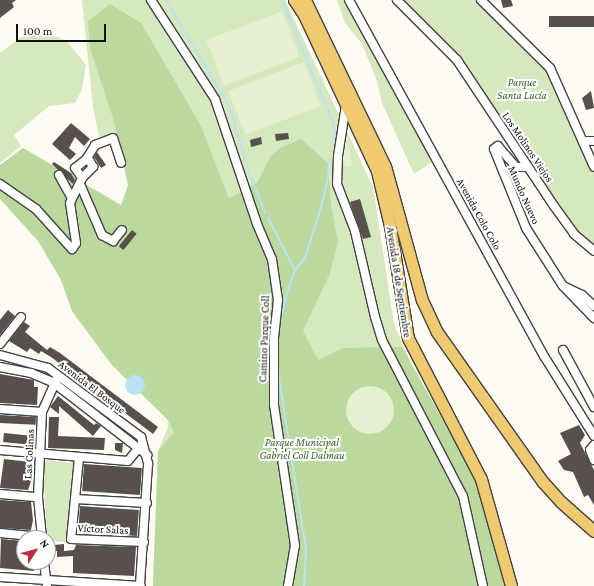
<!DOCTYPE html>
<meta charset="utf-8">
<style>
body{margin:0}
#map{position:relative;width:594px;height:586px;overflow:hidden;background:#fefbf3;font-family:"Crimson Pro",serif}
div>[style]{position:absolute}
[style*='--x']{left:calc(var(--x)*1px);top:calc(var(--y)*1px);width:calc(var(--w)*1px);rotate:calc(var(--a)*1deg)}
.green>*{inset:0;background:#d6e8be}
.forest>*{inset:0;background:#bbd89e}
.pitch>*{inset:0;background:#e6efcf;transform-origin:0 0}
.round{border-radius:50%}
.water>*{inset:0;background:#bbe1f3}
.stream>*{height:2px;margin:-1px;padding:0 1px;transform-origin:1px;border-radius:1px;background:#bbe1f3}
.building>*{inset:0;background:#58504d;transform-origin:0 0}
.roads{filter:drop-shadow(1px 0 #434343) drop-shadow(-1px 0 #434343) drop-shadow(0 1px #434343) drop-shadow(0 -1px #434343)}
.minor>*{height:8px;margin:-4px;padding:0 4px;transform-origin:4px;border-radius:4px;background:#fff}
.major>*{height:11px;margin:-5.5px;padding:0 5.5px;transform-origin:5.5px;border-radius:5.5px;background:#f0ca71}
span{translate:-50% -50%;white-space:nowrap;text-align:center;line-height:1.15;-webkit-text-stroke:4px #fff;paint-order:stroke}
.park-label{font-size:11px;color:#346523;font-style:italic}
.street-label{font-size:11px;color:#101010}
.north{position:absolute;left:16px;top:530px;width:40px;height:40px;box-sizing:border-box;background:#fff;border:1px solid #9f9f9f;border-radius:50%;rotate:54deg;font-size:11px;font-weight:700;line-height:16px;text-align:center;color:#101010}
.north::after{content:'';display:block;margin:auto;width:14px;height:18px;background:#b92f3d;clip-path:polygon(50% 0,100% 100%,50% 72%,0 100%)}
.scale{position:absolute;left:16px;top:24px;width:90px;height:18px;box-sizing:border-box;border:2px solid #101010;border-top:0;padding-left:5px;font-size:12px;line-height:14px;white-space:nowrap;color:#101010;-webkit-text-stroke:3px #fff;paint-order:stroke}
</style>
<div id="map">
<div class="green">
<div style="clip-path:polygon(82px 0,285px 0,373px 187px,394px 324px,411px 364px,153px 586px,158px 451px,168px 427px,143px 129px,99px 137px,93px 107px)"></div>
<div style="clip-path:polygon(337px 0,344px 0,434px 161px,414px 174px,382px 103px,377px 81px,362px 44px,345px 23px)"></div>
<div style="clip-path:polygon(402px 0,481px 0,540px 56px,594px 167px,594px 247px,577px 232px,557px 204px,460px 58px)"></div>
<div style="clip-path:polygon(47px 34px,66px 40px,86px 65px,82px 89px,75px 103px,49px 106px,14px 135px,21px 146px,0 163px,0 53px,24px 35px)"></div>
<div style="clip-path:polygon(43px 460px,75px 463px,66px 542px,48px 541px,47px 538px)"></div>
</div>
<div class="forest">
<div style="clip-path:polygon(110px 4px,141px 23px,201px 126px,229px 199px,257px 183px,271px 156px,280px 148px,301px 139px,328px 163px,331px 205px,338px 242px,330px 273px,303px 331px,318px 360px,343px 348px,402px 347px,477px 481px,505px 586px,153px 586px,158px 451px,174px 433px,169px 421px,111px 364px,72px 311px,61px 280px,38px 241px,0 199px,0 165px,23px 148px,121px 205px,128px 185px,113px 118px,90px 48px,88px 21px)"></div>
</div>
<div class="pitch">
<div style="left:282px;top:11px;width:49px;height:81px;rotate:69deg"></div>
<div style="left:304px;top:62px;width:47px;height:81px;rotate:69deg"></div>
<div style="clip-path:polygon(342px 136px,347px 138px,352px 166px,345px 166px,342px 162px)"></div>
<div class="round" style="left:346px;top:386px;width:48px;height:48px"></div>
</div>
<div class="water">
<div class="round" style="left:125px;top:375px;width:20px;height:20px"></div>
</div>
<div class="stream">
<div style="--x:166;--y:0;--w:126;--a:59.3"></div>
<div style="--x:230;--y:108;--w:70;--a:73.4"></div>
<div style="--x:250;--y:175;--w:40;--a:68"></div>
<div style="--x:282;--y:0;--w:127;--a:67.3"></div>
<div style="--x:331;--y:117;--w:14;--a:73"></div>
<div style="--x:335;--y:130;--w:13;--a:99"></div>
<div style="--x:268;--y:218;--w:59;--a:62.6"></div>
<div style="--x:278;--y:333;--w:35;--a:-78"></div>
<div style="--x:285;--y:299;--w:31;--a:-71"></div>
<div style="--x:295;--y:270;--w:16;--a:-50"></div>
<div style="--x:305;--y:258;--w:53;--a:-72.6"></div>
<div style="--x:321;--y:207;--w:30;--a:-76"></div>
<div style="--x:328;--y:178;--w:19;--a:-87"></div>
<div style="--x:278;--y:372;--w:179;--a:81"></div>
<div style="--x:306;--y:549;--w:37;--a:93"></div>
</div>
<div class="building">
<div style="clip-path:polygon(0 0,16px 0,12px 3px,14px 7px,0 18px)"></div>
<div style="clip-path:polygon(501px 0,511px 0,513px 6px,503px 8px)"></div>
<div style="left:594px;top:16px;width:11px;height:45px;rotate:90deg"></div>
<div style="clip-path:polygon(591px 91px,594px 108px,586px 110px,582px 98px)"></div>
<div style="clip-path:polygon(71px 123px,90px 139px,84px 146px,75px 137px,69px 148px,76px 154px,70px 160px,52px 144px)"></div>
<div style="clip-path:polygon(288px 133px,289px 139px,276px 141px,275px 134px)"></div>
<div style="clip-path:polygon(261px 137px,262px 144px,251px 147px,250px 140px)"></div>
<div style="clip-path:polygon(97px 152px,106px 165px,101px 168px,94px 157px)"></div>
<div style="clip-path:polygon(54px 162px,71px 173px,75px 180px,73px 184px,52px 164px)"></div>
<div style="clip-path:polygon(360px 199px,371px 237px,363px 239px,350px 202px)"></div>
<div style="left:132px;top:230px;width:6px;height:21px;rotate:39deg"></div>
<div style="clip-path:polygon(8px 310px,15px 316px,0 335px,0 320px)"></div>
<div style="clip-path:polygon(24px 322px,30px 326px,25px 332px,47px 350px,50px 347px,60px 353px,158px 427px,153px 434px,51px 357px,41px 351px,39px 354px,30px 348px,27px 352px,9px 341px)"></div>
<div style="clip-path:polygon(0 374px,34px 380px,34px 387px,38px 387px,37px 405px,0 403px)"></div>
<div style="clip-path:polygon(58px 396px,94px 425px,96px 423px,101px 426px,93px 436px,59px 406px,59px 414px,50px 407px)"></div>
<div style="left:0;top:415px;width:36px;height:8px;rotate:3deg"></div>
<div style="clip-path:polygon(49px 417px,59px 417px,58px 436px,105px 438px,104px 450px,48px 448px)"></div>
<div style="clip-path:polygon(579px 425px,585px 435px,580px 443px,594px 470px,594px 505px,588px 495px,584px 497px,573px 472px,564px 470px,558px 461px,571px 454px,560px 433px)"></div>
<div style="left:4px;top:433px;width:27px;height:9px;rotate:6deg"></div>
<div style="clip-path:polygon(115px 443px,123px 443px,122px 453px,115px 450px)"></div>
<div style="clip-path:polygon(4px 459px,30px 462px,32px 478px,28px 490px,0 488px)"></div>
<div style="left:84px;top:464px;width:58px;height:27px;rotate:4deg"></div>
<div style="clip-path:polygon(0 500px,31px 502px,33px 520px,31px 530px,0 528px)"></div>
<div style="left:80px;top:506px;width:59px;height:26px;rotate:4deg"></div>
<div style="clip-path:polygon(1px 539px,24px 541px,24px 562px,34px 562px,34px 571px,0 568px)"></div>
<div style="clip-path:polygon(64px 544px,64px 551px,74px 550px,76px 545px,136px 547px,134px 576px,73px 573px,73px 556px,57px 557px,57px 551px,54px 551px,54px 545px)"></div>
</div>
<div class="roads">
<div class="minor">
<div style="--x:151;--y:0;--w:118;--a:57.1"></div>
<div style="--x:215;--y:99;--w:132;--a:71.4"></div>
<div style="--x:257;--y:224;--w:38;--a:67"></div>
<div style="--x:272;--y:259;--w:41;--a:81.7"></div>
<div style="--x:278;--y:300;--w:37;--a:96"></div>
<div style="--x:274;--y:337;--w:68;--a:90"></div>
<div style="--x:274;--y:405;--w:142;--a:81.5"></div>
<div style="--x:295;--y:545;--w:42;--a:99.7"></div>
<div style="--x:349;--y:0;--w:406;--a:61.3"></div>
<div style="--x:544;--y:356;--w:94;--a:58"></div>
<div style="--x:397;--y:0;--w:85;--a:45"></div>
<div style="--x:457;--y:60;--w:175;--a:56.4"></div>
<div style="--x:554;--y:206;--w:34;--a:54"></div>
<div style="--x:574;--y:234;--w:26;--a:40"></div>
<div style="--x:481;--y:0;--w:97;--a:44.6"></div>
<div style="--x:550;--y:68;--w:108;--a:66"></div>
<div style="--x:346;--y:105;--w:52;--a:98.9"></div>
<div style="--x:338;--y:156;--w:28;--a:92"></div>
<div style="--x:337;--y:184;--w:50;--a:69"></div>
<div style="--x:355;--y:231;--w:88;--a:76.9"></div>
<div style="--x:375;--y:317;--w:24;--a:73"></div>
<div style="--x:382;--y:340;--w:176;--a:62.6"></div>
<div style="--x:463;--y:496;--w:92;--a:77.5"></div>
<div style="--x:583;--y:141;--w:11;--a:0"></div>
<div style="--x:87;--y:158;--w:15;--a:-58"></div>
<div style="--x:95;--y:145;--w:19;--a:-21"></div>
<div style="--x:113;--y:138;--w:26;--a:72"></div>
<div style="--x:528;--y:167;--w:12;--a:180"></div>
<div style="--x:516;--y:167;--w:28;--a:-131"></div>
<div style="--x:498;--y:146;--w:5;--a:143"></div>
<div style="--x:494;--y:149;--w:85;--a:67.9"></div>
<div style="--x:526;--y:228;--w:69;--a:57.5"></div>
<div style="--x:563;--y:286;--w:45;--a:45.9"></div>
<div style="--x:59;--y:175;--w:25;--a:61"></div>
<div style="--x:0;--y:184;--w:44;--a:34.8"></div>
<div style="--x:36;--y:209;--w:54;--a:48"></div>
<div style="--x:72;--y:249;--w:7;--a:-56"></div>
<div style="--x:76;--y:243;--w:40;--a:-98.5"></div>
<div style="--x:70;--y:203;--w:28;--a:-64"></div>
<div style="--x:82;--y:178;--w:16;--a:-45"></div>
<div style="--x:93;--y:167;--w:10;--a:-119"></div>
<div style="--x:88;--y:158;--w:16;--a:142"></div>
<div style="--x:75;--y:168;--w:12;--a:55"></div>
<div style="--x:80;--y:184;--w:56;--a:66.7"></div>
<div style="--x:102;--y:235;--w:13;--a:29"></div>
<div style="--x:113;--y:241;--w:14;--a:-51"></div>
<div style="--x:565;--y:287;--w:19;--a:25"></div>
<div style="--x:582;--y:295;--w:16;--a:43"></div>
<div style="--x:0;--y:344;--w:34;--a:-52"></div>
<div style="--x:563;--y:350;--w:65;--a:61.5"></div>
<div style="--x:0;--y:355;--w:50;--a:15.2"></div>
<div style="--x:48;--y:368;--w:116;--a:36.6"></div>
<div style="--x:141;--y:437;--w:28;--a:75"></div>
<div style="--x:148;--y:464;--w:122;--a:93.8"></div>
<div style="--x:0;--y:367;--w:32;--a:11"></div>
<div style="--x:31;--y:373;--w:25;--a:23"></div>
<div style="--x:54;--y:383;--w:118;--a:37.7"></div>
<div style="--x:0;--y:409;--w:42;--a:4.1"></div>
<div style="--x:594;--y:445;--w:6;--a:129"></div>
<div style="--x:590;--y:450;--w:11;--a:68"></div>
<div style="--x:0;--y:450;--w:128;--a:4.9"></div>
<div style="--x:128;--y:461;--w:19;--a:-51"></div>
<div style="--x:79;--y:458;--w:81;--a:95.6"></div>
<div style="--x:71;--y:539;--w:73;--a:2.4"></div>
<div style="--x:0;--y:494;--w:38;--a:5"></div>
<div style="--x:75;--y:499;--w:72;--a:3.2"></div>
<div style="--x:0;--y:533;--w:42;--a:5.4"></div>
<div style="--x:42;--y:538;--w:41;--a:-95.6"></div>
<div style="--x:38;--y:497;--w:85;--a:-87.3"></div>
<div style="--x:42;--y:412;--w:36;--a:-66"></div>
<div style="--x:44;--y:562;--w:24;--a:83"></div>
<div style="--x:0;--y:577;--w:141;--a:3.7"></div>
</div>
<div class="major">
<div style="--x:294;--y:0;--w:18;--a:56"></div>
<div style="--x:304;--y:15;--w:172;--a:64.9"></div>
<div style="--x:377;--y:171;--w:57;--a:76.7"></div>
<div style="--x:390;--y:226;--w:113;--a:80.9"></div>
<div style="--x:408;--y:338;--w:159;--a:62.6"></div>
<div style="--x:481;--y:479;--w:111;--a:74.3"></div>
<div style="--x:305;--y:0;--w:184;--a:64.3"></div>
<div style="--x:385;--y:166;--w:139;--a:74.6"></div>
<div style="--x:422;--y:300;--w:35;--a:65"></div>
<div style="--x:437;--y:332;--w:184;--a:54.8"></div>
<div style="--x:543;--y:482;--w:27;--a:48"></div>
<div style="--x:561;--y:502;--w:44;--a:41.3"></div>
</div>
</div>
<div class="park-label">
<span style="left:522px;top:89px">Parque<br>Santa Lucía</span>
<span style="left:302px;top:449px">Parque Municipal<br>Gabriel Coll Dalmau</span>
</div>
<div class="street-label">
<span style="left:528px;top:147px;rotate:56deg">Los Molinos Viejos</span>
<span style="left:524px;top:195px;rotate:66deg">Mundo Nuevo</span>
<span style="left:479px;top:214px;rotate:61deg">Avenida Colo Colo</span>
<span style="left:399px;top:282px;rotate:81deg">Avenida 18 de Septiembre</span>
<span style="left:264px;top:339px;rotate:-88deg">Camino Parque Coll</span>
<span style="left:92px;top:387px;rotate:37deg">Avenida El Bosque</span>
<span style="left:29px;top:454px;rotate:-87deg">Las Colinas</span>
<span style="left:103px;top:529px;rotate:3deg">Víctor Salas</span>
</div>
<div class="north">N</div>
<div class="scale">100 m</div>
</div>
